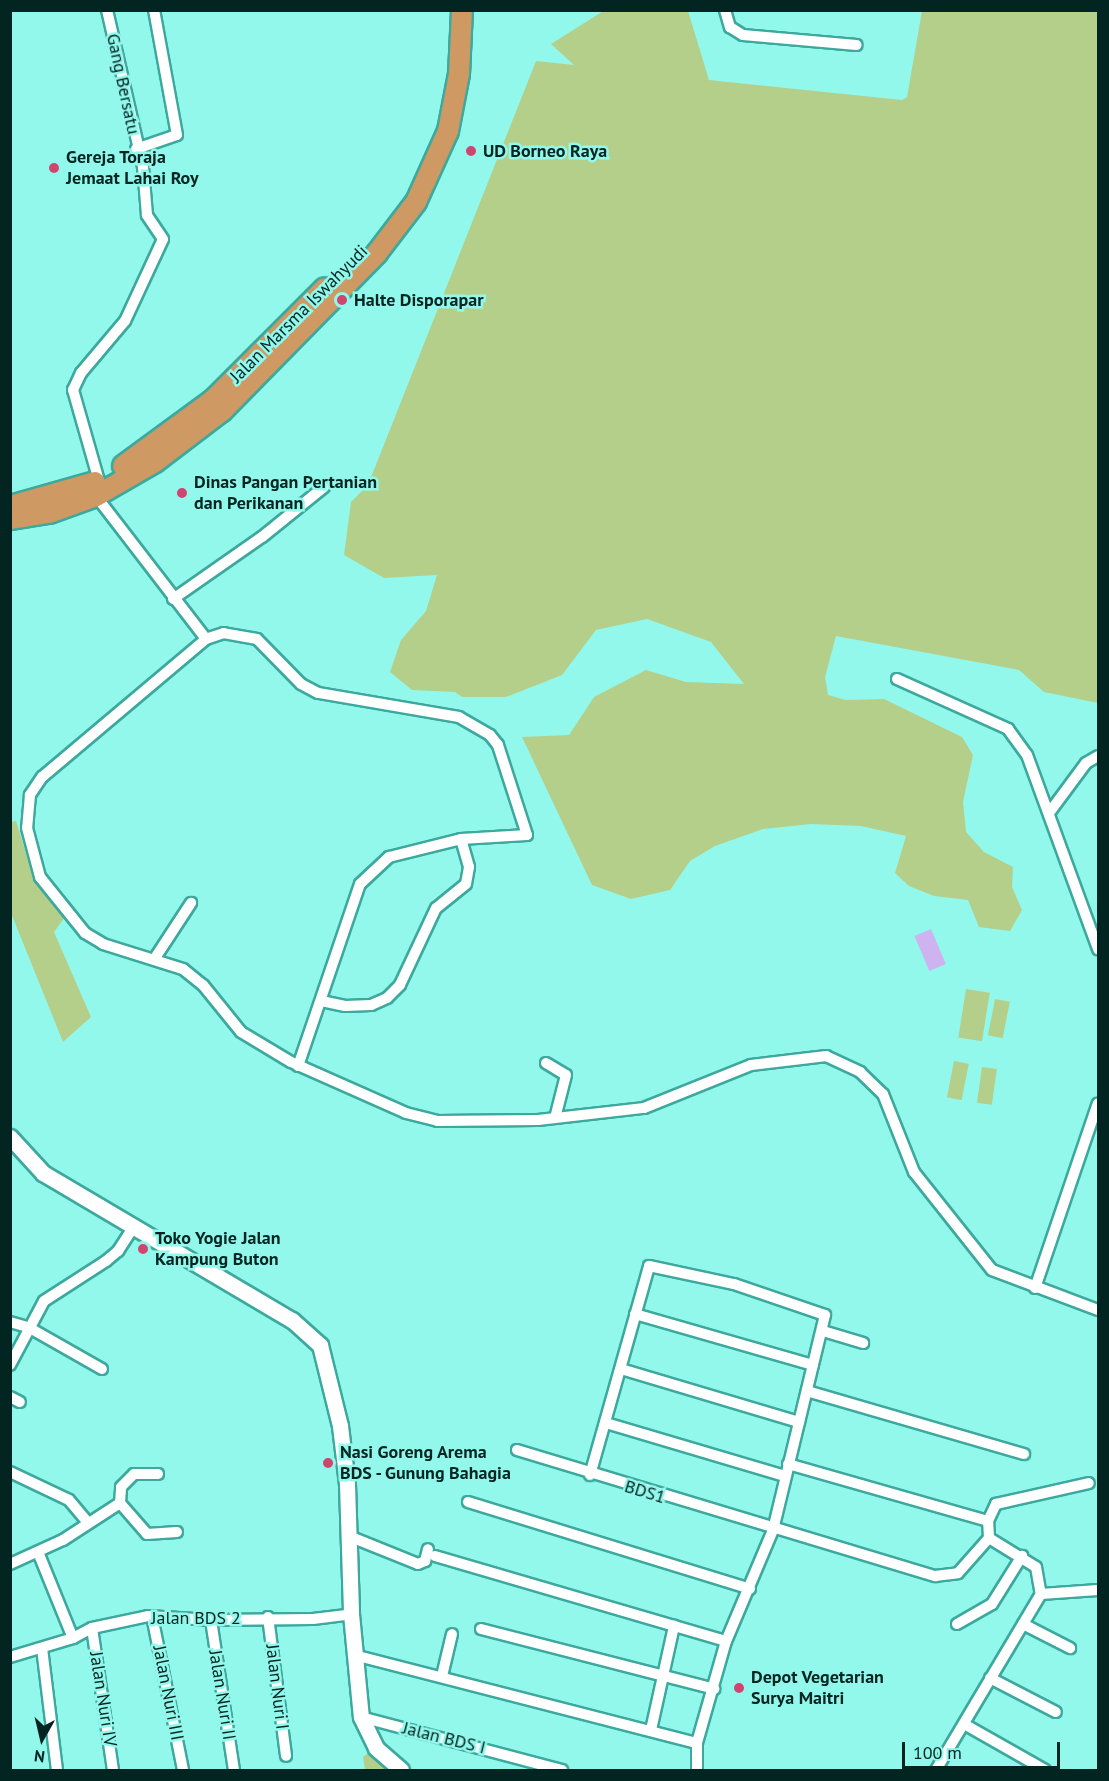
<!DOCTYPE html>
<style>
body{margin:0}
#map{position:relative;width:1109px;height:1781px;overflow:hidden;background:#92f8ec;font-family:"PT Sans",sans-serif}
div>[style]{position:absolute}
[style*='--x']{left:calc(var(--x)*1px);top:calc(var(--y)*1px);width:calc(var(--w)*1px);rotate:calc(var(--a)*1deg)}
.green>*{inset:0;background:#b4cf8a;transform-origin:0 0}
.water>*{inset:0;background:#cfb2f0;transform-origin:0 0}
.roads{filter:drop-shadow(2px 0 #3da89d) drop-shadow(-2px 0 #3da89d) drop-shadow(0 2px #3da89d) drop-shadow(0 -2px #3da89d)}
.street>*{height:10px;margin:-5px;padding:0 5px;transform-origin:5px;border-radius:5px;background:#fff}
.secondary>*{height:15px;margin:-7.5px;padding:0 7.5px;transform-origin:7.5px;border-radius:7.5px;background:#fff}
.highway>*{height:20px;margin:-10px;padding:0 10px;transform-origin:10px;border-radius:10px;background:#ce9962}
.dots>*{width:16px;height:16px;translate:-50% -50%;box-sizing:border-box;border:3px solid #92f8ec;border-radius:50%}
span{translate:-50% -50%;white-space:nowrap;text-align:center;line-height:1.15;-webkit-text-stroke:5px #92f8ec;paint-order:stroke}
.street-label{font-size:18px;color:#032522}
.poi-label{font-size:18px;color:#032522;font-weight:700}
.left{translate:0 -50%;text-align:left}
.frame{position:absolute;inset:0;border:12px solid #032522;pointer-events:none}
.north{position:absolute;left:12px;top:1709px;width:60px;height:60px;-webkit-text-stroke:4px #92f8ec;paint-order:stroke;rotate:188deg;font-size:16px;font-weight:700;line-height:24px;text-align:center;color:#032522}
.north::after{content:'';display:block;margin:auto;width:21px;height:27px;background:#032522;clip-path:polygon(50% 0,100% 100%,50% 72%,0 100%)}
.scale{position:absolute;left:902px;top:1742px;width:158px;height:27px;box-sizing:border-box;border:3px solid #032522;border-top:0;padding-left:8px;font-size:18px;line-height:21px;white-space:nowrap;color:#032522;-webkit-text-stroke:4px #92f8ec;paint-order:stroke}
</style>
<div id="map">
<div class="green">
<div style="clip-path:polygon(605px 10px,688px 11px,709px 80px,902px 100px,907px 97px,922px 11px,1098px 11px,1098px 703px,1044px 692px,1019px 670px,836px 636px,825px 677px,828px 695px,846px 700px,884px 699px,962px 737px,973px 755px,963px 802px,966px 832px,984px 852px,1013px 867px,1012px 887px,1022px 910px,1010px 931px,979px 927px,968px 900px,934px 896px,909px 886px,895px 873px,906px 836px,861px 826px,811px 824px,763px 829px,715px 846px,690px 861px,670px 890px,631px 899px,592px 885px,522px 737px,569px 735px,594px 697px,646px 670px,686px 682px,744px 684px,711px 642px,647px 619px,596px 630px,562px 675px,506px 697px,462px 697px,455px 692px,412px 690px,390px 672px,401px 640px,426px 611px,437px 575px,384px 578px,344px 555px,351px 502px,368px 485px,536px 61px,574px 65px,551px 44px)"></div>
<div style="clip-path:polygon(16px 821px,34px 879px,65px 917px,54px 932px,91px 1017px,63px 1042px,11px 913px,11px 822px)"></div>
<div style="left:966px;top:989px;width:24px;height:49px;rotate:9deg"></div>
<div style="left:995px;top:999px;width:15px;height:37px;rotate:11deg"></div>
<div style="left:954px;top:1061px;width:15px;height:37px;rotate:11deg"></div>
<div style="left:982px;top:1067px;width:15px;height:36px;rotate:8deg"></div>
<div style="clip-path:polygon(368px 1753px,380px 1759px,394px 1770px,365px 1770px,363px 1757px)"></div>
</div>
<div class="water">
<div style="left:931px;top:929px;width:38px;height:18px;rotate:67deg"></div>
</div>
<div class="roads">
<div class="street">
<div style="--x:725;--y:10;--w:18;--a:74"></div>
<div style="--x:730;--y:27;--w:15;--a:32"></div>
<div style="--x:743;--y:35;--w:114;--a:5"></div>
<div style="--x:136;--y:149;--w:43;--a:-18.9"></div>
<div style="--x:177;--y:135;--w:127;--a:-100.4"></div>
<div style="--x:99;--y:481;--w:95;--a:-105.9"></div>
<div style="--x:73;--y:390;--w:19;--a:-65"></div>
<div style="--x:81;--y:373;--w:68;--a:-49.8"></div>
<div style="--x:125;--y:321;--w:90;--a:-65.1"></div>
<div style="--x:163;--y:239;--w:29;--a:-124"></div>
<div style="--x:147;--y:215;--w:48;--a:-94.8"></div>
<div style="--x:143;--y:167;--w:161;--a:-102.9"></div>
<div style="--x:96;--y:496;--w:180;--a:52.4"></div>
<div style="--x:173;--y:599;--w:108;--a:-34.9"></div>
<div style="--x:262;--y:537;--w:80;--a:-38.9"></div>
<div style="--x:897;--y:679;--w:122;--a:24.2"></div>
<div style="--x:1008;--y:729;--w:32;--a:54"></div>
<div style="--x:1027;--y:755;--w:207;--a:69.9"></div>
<div style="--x:1049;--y:813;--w:62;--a:-53.5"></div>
<div style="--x:1086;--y:763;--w:14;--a:-30"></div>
<div style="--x:461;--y:839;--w:66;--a:-3.5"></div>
<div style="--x:527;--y:835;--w:95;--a:-107.9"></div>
<div style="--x:498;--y:745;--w:13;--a:-129"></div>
<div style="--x:490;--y:735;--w:36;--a:-150"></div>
<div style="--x:459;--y:717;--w:143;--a:-170.3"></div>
<div style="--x:318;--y:693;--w:19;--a:-152"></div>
<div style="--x:301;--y:684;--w:63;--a:-134.4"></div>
<div style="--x:257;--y:639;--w:34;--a:-170"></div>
<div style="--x:224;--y:633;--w:19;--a:162"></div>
<div style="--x:206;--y:639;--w:214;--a:139.9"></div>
<div style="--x:42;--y:777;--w:22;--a:124"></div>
<div style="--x:30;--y:795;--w:33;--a:95"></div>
<div style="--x:27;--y:828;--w:51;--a:75.1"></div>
<div style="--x:40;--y:877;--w:72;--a:51.2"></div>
<div style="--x:85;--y:933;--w:21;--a:31"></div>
<div style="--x:103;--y:944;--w:84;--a:17.4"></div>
<div style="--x:183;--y:969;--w:26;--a:39"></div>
<div style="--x:203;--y:985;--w:60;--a:51"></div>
<div style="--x:241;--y:1032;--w:58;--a:31"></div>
<div style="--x:291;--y:1062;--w:126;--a:23.9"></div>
<div style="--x:406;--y:1113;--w:32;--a:14"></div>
<div style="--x:437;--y:1121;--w:101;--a:-0.6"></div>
<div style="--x:538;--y:1120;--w:107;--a:-6.5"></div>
<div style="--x:644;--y:1108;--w:115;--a:-21.9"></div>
<div style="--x:751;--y:1065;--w:76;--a:-6.8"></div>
<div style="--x:826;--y:1056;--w:38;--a:25"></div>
<div style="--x:860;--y:1072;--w:32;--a:44"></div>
<div style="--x:883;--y:1094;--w:84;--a:68.3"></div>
<div style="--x:914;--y:1172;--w:125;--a:51.5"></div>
<div style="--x:992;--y:1270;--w:113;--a:20.7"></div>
<div style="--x:155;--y:958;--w:66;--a:-56.8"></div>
<div style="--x:546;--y:1063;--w:23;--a:31"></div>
<div style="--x:566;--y:1075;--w:44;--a:104.3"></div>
<div style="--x:298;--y:1066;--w:192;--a:-71.2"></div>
<div style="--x:360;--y:884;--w:40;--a:-43"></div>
<div style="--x:389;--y:857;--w:74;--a:-14"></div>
<div style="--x:461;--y:839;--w:29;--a:74"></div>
<div style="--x:469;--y:867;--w:17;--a:100"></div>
<div style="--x:466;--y:884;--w:38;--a:141"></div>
<div style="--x:436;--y:908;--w:85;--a:115.1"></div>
<div style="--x:400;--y:985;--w:18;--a:135"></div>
<div style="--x:387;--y:998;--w:17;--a:156"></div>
<div style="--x:371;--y:1005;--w:26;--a:178"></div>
<div style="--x:345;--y:1006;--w:24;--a:-168"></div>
<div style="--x:1035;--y:1288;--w:195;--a:-71.2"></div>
<div style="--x:635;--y:1314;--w:185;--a:16"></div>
<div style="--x:10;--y:1322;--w:19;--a:16"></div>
<div style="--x:28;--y:1327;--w:85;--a:29.6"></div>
<div style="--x:823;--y:1331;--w:42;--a:16.7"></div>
<div style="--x:10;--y:1365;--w:72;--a:-62"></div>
<div style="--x:44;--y:1301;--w:74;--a:-32.8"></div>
<div style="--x:106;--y:1261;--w:16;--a:-40"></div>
<div style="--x:118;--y:1251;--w:30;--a:-57"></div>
<div style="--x:621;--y:1369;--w:186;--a:16.6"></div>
<div style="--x:807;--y:1391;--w:226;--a:16.2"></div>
<div style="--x:10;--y:1397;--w:11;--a:27"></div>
<div style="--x:606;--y:1423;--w:187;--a:16.5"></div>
<div style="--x:517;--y:1450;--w:437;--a:16.8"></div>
<div style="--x:935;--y:1576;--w:23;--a:-7"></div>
<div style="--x:958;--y:1573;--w:47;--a:-48.5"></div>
<div style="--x:989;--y:1538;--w:17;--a:-93"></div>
<div style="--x:988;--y:1521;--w:208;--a:-164.1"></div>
<div style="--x:10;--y:1472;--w:65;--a:25.4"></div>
<div style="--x:69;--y:1500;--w:30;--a:50"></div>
<div style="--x:590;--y:1475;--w:217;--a:-74.2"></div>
<div style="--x:649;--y:1266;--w:87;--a:12"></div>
<div style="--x:734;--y:1284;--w:96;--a:18.8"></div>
<div style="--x:825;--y:1315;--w:221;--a:103.6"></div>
<div style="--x:773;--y:1530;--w:121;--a:112.9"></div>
<div style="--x:726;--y:1641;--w:106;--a:105.9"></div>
<div style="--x:697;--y:1743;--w:27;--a:90"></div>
<div style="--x:468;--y:1502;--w:295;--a:17.1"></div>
<div style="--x:120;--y:1503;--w:41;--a:48.9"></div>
<div style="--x:147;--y:1534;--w:30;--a:-4"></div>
<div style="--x:988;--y:1521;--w:19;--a:-65"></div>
<div style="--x:996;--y:1504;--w:95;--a:-12.7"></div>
<div style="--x:351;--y:1537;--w:72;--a:21.9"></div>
<div style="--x:418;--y:1564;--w:8;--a:-23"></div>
<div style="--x:425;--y:1561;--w:12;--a:-76"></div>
<div style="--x:989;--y:1538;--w:55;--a:31.7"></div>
<div style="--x:1036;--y:1567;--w:27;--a:80"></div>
<div style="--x:38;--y:1552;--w:93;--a:67.9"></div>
<div style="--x:435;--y:1556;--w:303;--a:16.3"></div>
<div style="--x:10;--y:1564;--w:58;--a:-24.4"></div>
<div style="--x:63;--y:1540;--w:68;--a:-33"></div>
<div style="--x:120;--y:1503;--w:16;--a:-86"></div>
<div style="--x:121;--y:1487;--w:18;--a:-45"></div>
<div style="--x:134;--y:1474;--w:24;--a:0"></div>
<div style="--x:152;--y:1616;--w:157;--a:78.6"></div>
<div style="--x:268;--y:1617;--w:140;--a:82.6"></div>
<div style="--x:211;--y:1620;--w:152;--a:81.3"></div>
<div style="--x:957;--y:1624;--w:40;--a:-29.7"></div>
<div style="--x:992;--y:1604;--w:57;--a:-58"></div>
<div style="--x:1023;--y:1624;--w:53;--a:27.1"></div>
<div style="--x:92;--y:1628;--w:144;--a:81.6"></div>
<div style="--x:481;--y:1629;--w:241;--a:14.4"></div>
<div style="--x:42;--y:1648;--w:123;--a:83"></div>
<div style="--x:354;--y:1655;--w:354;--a:14.4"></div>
<div style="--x:10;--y:1657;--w:66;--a:-16.8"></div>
<div style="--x:73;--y:1638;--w:21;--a:-28"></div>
<div style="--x:92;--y:1628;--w:57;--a:-12.1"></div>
<div style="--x:148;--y:1616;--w:63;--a:3.6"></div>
<div style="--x:211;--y:1620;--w:102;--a:-0.6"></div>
<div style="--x:313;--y:1619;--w:38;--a:-7"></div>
<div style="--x:442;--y:1676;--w:43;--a:-76.6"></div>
<div style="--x:990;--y:1678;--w:74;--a:27.3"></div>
<div style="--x:361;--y:1717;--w:208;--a:14.8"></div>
<div style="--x:964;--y:1724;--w:93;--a:29.6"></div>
<div style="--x:651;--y:1730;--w:107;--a:-77.5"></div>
<div style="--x:936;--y:1770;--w:205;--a:-59.2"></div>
<div style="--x:1041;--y:1594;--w:57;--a:-4"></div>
</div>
<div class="secondary">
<div style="--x:10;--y:1137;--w:49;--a:47.5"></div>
<div style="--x:43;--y:1173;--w:289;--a:30.6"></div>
<div style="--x:292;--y:1320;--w:38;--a:42"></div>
<div style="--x:320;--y:1345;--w:83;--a:76.1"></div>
<div style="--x:340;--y:1426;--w:58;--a:83.1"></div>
<div style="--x:347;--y:1484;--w:130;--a:88.2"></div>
<div style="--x:351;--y:1614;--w:103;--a:84.5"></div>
<div style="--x:361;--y:1717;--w:34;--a:64"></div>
<div style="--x:376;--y:1748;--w:33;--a:41"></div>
</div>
<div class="highway">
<div style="--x:123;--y:466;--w:112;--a:-36.3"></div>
<div style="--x:213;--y:400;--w:158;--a:-45"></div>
<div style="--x:10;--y:506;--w:88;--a:-15.8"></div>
<div style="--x:10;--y:519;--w:39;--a:-9"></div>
<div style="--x:49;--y:513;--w:50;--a:-19.9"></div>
<div style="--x:96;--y:496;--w:68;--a:-30"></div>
<div style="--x:155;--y:462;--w:84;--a:-37.3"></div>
<div style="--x:222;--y:411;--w:221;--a:-45.5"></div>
<div style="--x:377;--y:253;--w:64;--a:-52.6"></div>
<div style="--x:416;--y:202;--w:78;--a:-65.7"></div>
<div style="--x:448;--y:131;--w:58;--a:-79.1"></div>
<div style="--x:459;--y:74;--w:64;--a:-87.3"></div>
</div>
</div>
<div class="dots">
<div style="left:471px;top:151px;background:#d24470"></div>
<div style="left:54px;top:168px;background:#d24470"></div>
<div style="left:342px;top:300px;background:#d24470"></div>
<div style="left:182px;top:493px;background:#d24470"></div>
<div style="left:143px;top:1249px;background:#d24470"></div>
<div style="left:328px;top:1463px;background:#d24470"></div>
<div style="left:739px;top:1688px;background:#d24470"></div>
</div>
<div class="street-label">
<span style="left:123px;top:84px;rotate:78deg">Gang Bersatu</span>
<span style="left:299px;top:314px;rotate:-45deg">Jalan Marsma Iswahyudi</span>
<span style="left:645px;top:1492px;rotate:17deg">BDS1</span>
<span style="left:196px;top:1618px">Jalan BDS 2</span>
<span style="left:277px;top:1687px;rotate:83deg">Jalan Nuri I</span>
<span style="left:168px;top:1693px;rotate:79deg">Jalan Nuri III</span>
<span style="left:222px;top:1695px;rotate:81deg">Jalan Nuri II</span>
<span style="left:103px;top:1699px;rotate:81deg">Jalan Nuri IV</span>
<span style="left:444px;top:1738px;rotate:14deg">Jalan BDS I</span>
</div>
<div class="poi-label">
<span class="left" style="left:483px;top:151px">UD Borneo Raya</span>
<span class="left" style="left:66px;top:168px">Gereja Toraja<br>Jemaat Lahai Roy</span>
<span class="left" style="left:354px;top:300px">Halte Disporapar</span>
<span class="left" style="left:194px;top:493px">Dinas Pangan Pertanian<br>dan Perikanan</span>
<span class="left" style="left:155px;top:1249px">Toko Yogie Jalan<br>Kampung Buton</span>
<span class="left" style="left:340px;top:1463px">Nasi Goreng Arema<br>BDS - Gunung Bahagia</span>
<span class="left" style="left:751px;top:1688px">Depot Vegetarian<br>Surya Maitri</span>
</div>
<div class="frame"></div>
<div class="north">N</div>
<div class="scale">100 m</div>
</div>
